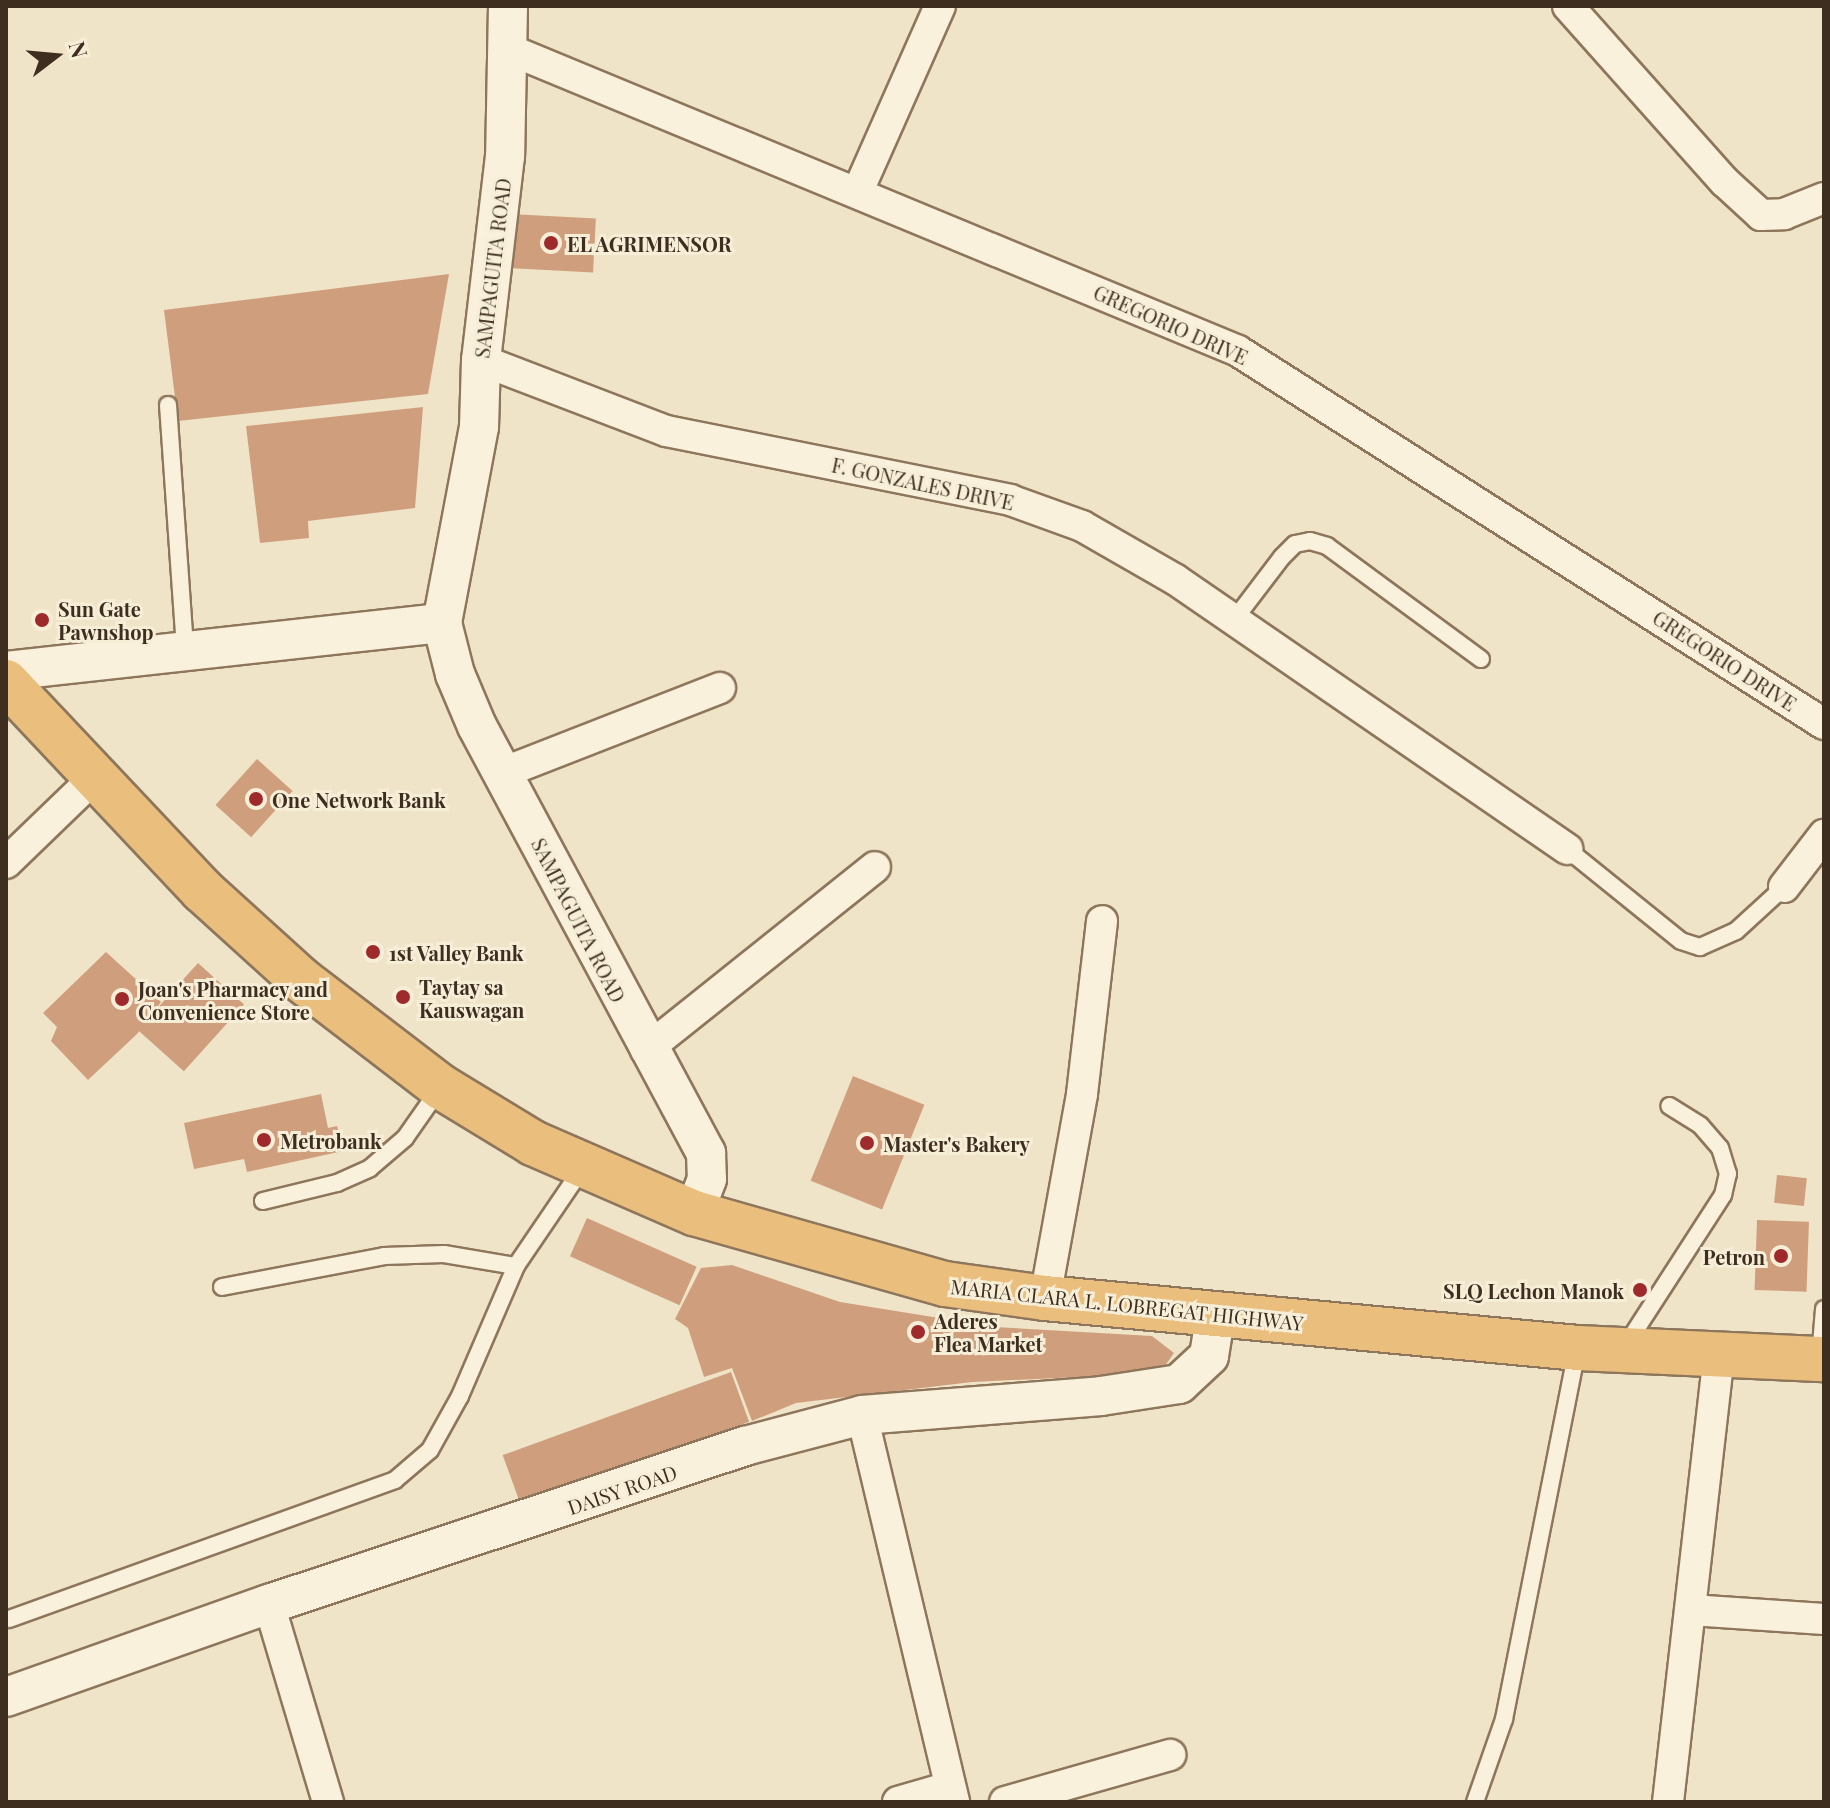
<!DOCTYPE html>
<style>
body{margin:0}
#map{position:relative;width:1830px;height:1808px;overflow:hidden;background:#f0e4c8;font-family:"Playfair Display",serif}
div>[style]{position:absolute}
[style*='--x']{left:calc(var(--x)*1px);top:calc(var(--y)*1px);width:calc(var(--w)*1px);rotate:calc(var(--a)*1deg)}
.building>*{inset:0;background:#cf9f7d;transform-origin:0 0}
.roads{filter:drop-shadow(2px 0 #8d765c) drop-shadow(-2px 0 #8d765c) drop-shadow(0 2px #8d765c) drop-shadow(0 -2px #8d765c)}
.service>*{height:16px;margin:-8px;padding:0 8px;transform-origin:8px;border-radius:8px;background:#faf1dc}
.minor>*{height:30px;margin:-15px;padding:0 15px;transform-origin:15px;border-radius:15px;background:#faf1dc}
.tertiary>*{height:38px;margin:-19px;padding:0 19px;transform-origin:19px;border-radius:19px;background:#faf1dc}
.trunk>*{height:44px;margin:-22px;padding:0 22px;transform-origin:22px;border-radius:22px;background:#eabe7c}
.dots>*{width:22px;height:22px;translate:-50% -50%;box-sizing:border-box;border:4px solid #f7eed8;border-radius:50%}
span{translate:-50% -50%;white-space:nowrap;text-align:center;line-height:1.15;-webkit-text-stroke:6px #f7eed8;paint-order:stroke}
.poi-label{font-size:20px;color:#3d2e20;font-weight:700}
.left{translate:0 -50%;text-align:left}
.right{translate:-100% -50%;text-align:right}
.street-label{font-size:20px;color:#3d2e20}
.frame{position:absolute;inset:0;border:8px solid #3d2e20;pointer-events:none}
.north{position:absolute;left:16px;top:16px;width:80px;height:80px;-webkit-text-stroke:6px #f7eed8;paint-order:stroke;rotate:74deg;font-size:22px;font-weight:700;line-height:32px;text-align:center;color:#3d2e20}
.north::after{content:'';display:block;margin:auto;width:28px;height:36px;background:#3d2e20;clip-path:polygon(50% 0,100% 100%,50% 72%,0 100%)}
</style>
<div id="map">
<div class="building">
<div style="left:510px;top:214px;width:86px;height:54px;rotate:3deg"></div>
<div style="clip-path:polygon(449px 274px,428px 394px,178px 421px,164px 310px)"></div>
<div style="clip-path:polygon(423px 407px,415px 508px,308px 521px,309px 538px,260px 543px,246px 426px)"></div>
<div style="left:257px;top:759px;width:48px;height:62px;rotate:42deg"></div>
<div style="clip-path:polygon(106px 952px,161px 1002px,137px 1034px,88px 1080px,51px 1041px,57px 1027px,43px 1013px)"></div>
<div style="left:198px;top:963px;width:62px;height:90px;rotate:42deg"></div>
<div style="left:853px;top:1076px;width:77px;height:113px;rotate:22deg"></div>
<div style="clip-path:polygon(321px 1094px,328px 1128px,337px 1126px,343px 1151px,247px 1172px,244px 1159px,194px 1169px,184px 1123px)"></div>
<div style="left:1777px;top:1175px;width:30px;height:28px;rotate:6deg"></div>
<div style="left:587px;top:1218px;width:120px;height:42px;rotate:24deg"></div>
<div style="left:1757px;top:1220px;width:52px;height:70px;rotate:2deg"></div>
<div style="clip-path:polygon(732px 1265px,840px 1302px,995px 1327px,1152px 1336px,1174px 1353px,1160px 1373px,972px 1382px,796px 1403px,752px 1421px,732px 1368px,704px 1377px,688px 1328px,675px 1319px,701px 1268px)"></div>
<div style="left:731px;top:1372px;width:53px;height:243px;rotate:70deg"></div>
</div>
<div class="roads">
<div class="service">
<div style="--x:168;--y:405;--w:247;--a:86"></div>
<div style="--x:1234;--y:620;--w:79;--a:-52.7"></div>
<div style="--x:1282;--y:557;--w:18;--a:-45"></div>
<div style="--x:1295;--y:544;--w:15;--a:-11"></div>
<div style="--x:1310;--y:541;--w:18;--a:16"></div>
<div style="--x:1327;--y:546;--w:191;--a:36.3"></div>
<div style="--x:1567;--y:849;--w:146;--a:38.9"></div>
<div style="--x:1681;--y:941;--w:20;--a:18"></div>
<div style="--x:1700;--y:947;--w:39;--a:-24"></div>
<div style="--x:1736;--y:931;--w:65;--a:-42.5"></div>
<div style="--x:263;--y:1201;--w:76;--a:-13.7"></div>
<div style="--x:337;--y:1183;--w:36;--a:-24"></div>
<div style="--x:370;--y:1168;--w:46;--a:-40.6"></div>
<div style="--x:405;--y:1138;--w:61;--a:-55"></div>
<div style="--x:222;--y:1287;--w:165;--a:-10.8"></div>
<div style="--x:384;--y:1256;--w:60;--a:-1.9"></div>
<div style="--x:444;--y:1254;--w:73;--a:9.5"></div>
<div style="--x:1626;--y:1345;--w:179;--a:-57.1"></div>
<div style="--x:1723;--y:1195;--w:22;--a:-77"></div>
<div style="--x:1728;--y:1174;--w:27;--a:-107"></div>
<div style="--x:1720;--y:1148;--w:30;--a:-131"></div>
<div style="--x:1700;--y:1125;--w:36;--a:-148"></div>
<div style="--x:1820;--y:1357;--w:48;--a:-85.2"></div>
<div style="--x:9;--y:1619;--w:410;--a:-19.8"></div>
<div style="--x:395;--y:1480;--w:46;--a:-40.6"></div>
<div style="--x:430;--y:1450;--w:62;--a:-60.9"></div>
<div style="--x:460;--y:1396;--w:142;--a:-66.7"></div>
<div style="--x:516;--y:1266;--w:117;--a:-55.8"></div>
<div style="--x:1475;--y:1802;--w:88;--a:-70.7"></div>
<div style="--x:1504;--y:1719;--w:377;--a:-78.8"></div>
</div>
<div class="minor">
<div style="--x:1568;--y:6;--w:236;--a:48.3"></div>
<div style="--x:1725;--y:182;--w:49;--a:42.5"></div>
<div style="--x:1761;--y:215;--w:23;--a:-2"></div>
<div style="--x:1784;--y:214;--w:43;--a:-21.8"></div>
<div style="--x:508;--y:49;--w:790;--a:22.47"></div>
<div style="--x:1238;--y:351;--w:695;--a:32.48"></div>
<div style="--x:858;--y:191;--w:202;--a:-66.1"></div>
<div style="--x:481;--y:360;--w:198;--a:21"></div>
<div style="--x:666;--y:431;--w:351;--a:11.3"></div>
<div style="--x:1010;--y:500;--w:77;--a:19.9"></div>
<div style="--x:1082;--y:526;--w:108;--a:29.9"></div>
<div style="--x:1176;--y:580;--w:475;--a:34.5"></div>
<div style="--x:502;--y:773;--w:234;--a:-21.3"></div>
<div style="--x:6;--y:863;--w:121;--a:-44"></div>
<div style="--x:1784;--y:887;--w:66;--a:-52.4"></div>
<div style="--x:646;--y:1050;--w:293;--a:-38.6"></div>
<div style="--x:1045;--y:1298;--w:207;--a:-79.7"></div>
<div style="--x:1082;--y:1094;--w:174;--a:-83.4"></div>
<div style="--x:862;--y:1415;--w:398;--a:76.6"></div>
<div style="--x:269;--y:1604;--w:207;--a:73.4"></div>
<div style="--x:1691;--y:1610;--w:133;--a:3.9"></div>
<div style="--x:898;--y:1802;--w:54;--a:-16.1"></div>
<div style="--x:1005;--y:1802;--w:172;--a:-15.9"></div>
<div style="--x:1668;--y:1802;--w:451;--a:-83.5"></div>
</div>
<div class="tertiary">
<div style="--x:508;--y:6;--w:150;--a:91.1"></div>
<div style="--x:505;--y:156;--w:205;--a:96.7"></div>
<div style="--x:481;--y:360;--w:67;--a:91.7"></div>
<div style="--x:479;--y:427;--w:199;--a:100.7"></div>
<div style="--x:442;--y:623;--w:53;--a:75.7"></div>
<div style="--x:455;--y:674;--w:56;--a:67.1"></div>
<div style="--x:477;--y:726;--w:485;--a:61.8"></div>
<div style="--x:706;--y:1153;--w:26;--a:88"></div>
<div style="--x:707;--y:1179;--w:36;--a:111"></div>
<div style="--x:6;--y:671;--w:439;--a:-6.3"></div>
<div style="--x:6;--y:1697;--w:279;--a:-19.5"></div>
<div style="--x:269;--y:1604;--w:502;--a:-18.36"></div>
<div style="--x:745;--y:1446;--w:121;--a:-14.8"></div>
<div style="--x:862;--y:1415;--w:240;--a:-4.5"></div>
<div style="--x:1101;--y:1396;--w:79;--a:-8.7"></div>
<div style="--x:1179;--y:1384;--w:41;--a:-43"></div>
<div style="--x:1209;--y:1356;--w:39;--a:-81"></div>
</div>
<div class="trunk">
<div style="--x:6;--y:682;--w:286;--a:46.7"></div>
<div style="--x:202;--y:890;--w:132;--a:42.2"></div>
<div style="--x:300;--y:979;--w:178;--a:37.5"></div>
<div style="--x:441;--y:1087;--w:108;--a:31.3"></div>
<div style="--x:533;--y:1143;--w:176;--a:23.5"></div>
<div style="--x:694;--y:1213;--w:261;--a:15.8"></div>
<div style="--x:945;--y:1284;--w:101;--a:8"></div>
<div style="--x:1045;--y:1298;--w:535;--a:5.36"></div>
<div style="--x:1578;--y:1348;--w:246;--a:2.6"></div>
</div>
</div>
<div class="dots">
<div style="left:551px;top:243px;background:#9e2a2b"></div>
<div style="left:42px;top:620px;background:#9e2a2b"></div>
<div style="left:256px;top:799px;background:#9e2a2b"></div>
<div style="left:373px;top:952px;background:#9e2a2b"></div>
<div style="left:403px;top:997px;background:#9e2a2b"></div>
<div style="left:122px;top:999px;background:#9e2a2b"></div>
<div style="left:264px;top:1140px;background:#9e2a2b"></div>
<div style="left:867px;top:1143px;background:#9e2a2b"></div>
<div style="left:1781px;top:1256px;background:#9e2a2b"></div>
<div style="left:1640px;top:1290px;background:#9e2a2b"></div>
<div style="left:918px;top:1332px;background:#9e2a2b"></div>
</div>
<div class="poi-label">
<span class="left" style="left:567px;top:243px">EL AGRIMENSOR</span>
<span class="left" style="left:58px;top:620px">Sun Gate<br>Pawnshop</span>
<span class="left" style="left:272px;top:799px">One Network Bank</span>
<span class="left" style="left:389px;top:952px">1st Valley Bank</span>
<span class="left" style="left:419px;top:998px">Taytay sa<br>Kauswagan</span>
<span class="left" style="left:138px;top:1000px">Joan's Pharmacy and<br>Convenience Store</span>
<span class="left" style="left:280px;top:1140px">Metrobank</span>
<span class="left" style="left:883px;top:1143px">Master's Bakery</span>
<span class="right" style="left:1765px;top:1256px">Petron</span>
<span class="right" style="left:1624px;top:1290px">SLQ Lechon Manok</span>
<span class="left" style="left:934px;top:1332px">Aderes<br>Flea Market</span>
</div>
<div class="street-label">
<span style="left:492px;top:268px;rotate:-83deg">SAMPAGUITA ROAD</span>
<span style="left:1171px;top:324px;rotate:24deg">GREGORIO DRIVE</span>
<span style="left:923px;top:483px;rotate:12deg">F. GONZALES DRIVE</span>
<span style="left:1725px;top:660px;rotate:33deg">GREGORIO DRIVE</span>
<span style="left:579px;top:920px;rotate:63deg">SAMPAGUITA ROAD</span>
<span style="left:1127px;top:1304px;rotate:6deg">MARIA CLARA L. LOBREGAT HIGHWAY</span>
<span style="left:622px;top:1489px;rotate:-19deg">DAISY ROAD</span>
</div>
<div class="frame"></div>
<div class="north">N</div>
</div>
